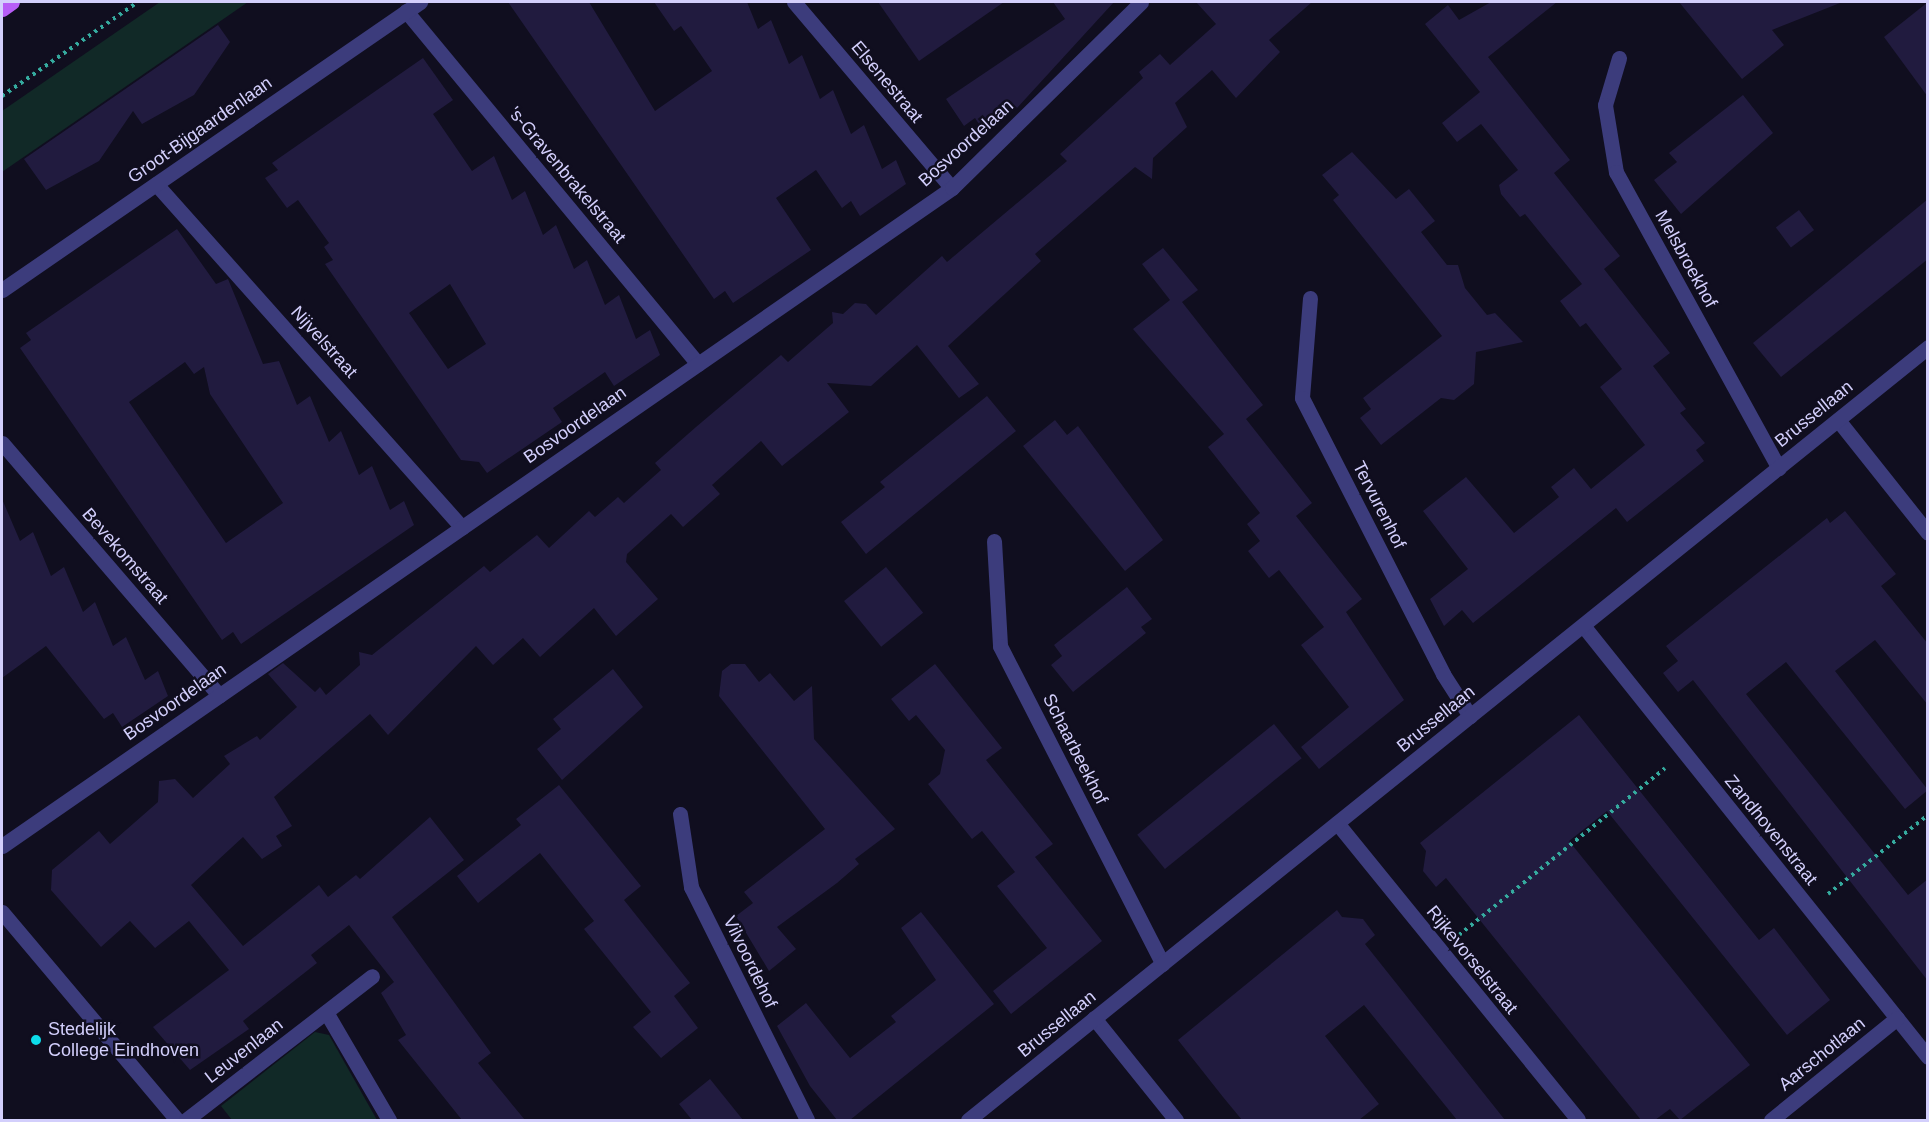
<!DOCTYPE html>
<style>
body{margin:0}
#map{position:relative;width:1929px;height:1122px;overflow:hidden;background:#100e1f;font-family:Arial,sans-serif}
div>[style]{position:absolute}
[style*='--x']{left:calc(var(--x)*1px);top:calc(var(--y)*1px);width:calc(var(--w)*1px);rotate:calc(var(--a)*1deg)}
.green>*{inset:0;background:#112927}
.building>*{inset:0;background:#211b3f;transform-origin:0 0}
.path>*{height:4px;margin-top:-2px;transform-origin:0;background:repeating-linear-gradient(90deg,#35ab9f 0 3px,transparent 0 7.5px)}
.minor>*{height:15px;margin:-7.5px;padding:0 7.5px;transform-origin:7.5px;border-radius:7.5px;background:#3c3c7c}
.major>*{height:15px;margin:-7.5px;padding:0 7.5px;transform-origin:7.5px;border-radius:7.5px;background:#b75df6}
.dots>*{width:16px;height:16px;translate:-50% -50%;box-sizing:border-box;border:3px solid #100e1f;border-radius:50%}
span{translate:-50% -50%;white-space:nowrap;text-align:center;line-height:1.15;-webkit-text-stroke:5px #100e1f;paint-order:stroke}
.street-label{font-size:18px;color:#d3cffc}
.poi-label{font-size:18px;color:#d3cffc}
.left{translate:0 -50%;text-align:left}
.frame{position:absolute;inset:0;border:3px solid #d3cffc;pointer-events:none}
</style>
<div id="map">
<div class="green">
<div style="clip-path:polygon(160px 2px,248px 2px,2px 172px,2px 111px)"></div>
<div style="clip-path:polygon(315px 1032px,329px 1035px,377px 1120px,232px 1120px,221px 1106px)"></div>
</div>
<div class="building">
<div style="clip-path:polygon(508px 2px,589px 2px,655px 111px,712px 71px,681px 26px,674px 31px,654px 2px,747px 2px,758px 29px,771px 20px,789px 64px,802px 55px,820px 99px,833px 90px,851px 134px,864px 125px,882px 169px,896px 160px,906px 184px,860px 216px,851px 201px,842px 208px,816px 170px,776px 198px,811px 250px,733px 303px,725px 291px,714px 299px)"></div>
<div style="clip-path:polygon(878px 2px,1004px 2px,919px 61px)"></div>
<div style="clip-path:polygon(1053px 2px,1114px 2px,1017px 108px,983px 130px,975px 118px,964px 126px,946px 99px,1065px 19px)"></div>
<div style="clip-path:polygon(1196px 2px,1312px 2px,1269px 40px,1280px 52px,1236px 98px,1212px 70px,1175px 103px,1187px 127px,1153px 158px,1152px 179px,1135px 167px,1035px 254px,1041px 261px,948px 346px,979px 384px,959px 398px,917px 345px,871px 386px,827px 383px,849px 412px,782px 466px,761px 441px,712px 485px,720px 494px,683px 527px,671px 514px,627px 554px,626px 562px,658px 599px,616px 636px,594px 608px,540px 657px,523px 638px,493px 665px,476px 646px,388px 735px,370px 714px,274px 797px,292px 826px,276px 836px,282px 846px,262px 859px,243px 837px,191px 885px,243px 946px,319px 885px,328px 897px,356px 875px,360px 879px,430px 817px,464px 860px,392px 917px,491px 1053px,478px 1063px,525px 1120px,462px 1120px,398px 1040px,406px 1035px,381px 993px,394px 982px,349px 925px,311px 955px,317px 963px,243px 1021px,249px 1029px,190px 1070px,153px 1027px,229px 970px,189px 921px,155px 948px,130px 921px,101px 947px,51px 890px,52px 870px,99px 831px,110px 844px,158px 802px,159px 781px,175px 779px,193px 798px,230px 764px,224px 756px,257px 736px,260px 740px,297px 707px,268px 674px,283px 663px,315px 692px,320px 687px,326px 695px,360px 665px,359px 652px,372px 655px,484px 566px,490px 572px,537px 535px,549px 548px,589px 511px,595px 517px,618px 497px,624px 503px,661px 470px,655px 463px,696px 427px,781px 355px,788px 362px,833px 323px,832px 312px,843px 314px,855px 303px,866px 304px,876px 315px,942px 256px,947px 262px,1067px 161px,1060px 154px,1143px 78px,1139px 72px,1160px 54px,1170px 65px,1216px 24px)"></div>
<div style="clip-path:polygon(1491px 2px,1557px 2px,1488px 57px,1570px 160px,1554px 173px,1620px 256px,1604px 269px,1670px 353px,1653px 366px,1686px 409px,1680px 413px,1705px 443px,1696px 450px,1704px 461px,1627px 522px,1616px 508px,1473px 623px,1462px 610px,1444px 626px,1430px 599px,1468px 569px,1423px 511px,1466px 477px,1514px 533px,1559px 497px,1551px 487px,1574px 468px,1591px 489px,1645px 445px,1600px 387px,1622px 369px,1586px 323px,1580px 327px,1560px 301px,1582px 284px,1525px 214px,1520px 217px,1501px 194px,1499px 185px,1518px 170px,1481px 124px,1457px 142px,1442px 123px,1480px 92px,1425px 24px,1448px 5px,1459px 20px)"></div>
<div style="clip-path:polygon(1679px 2px,1840px 2px,1840px 3px,1772px 30px,1784px 45px,1742px 79px)"></div>
<div style="clip-path:polygon(1928px 2px,1928px 97px,1884px 37px)"></div>
<div style="clip-path:polygon(218px 25px,230px 42px,194px 95px,142px 124px,133px 111px,99px 161px,46px 190px,24px 159px)"></div>
<div style="clip-path:polygon(evenodd,423px 58px,453px 100px,433px 114px,472px 171px,494px 156px,512px 200px,525px 191px,543px 235px,556px 225px,574px 269px,587px 260px,605px 305px,619px 295px,636px 339px,650px 330px,660px 355px,614px 386px,605px 372px,553px 408px,562px 422px,487px 473px,479px 462px,461px 460px,325px 264px,333px 260px,324px 247px,329px 243px,298px 200px,287px 208px,265px 178px,278px 170px,272px 163px,423px 58px,450px 284px,486px 344px,448px 369px,409px 313px,450px 284px)"></div>
<div style="clip-path:polygon(1743px 95px,1773px 133px,1681px 214px,1654px 180px,1677px 162px,1669px 153px)"></div>
<div style="clip-path:polygon(1352px 152px,1396px 199px,1409px 189px,1435px 221px,1421px 232px,1447px 265px,1458px 265px,1465px 288px,1487px 315px,1495px 313px,1523px 342px,1476px 352px,1474px 384px,1454px 400px,1441px 398px,1381px 445px,1360px 418px,1371px 409px,1363px 398px,1442px 336px,1333px 200px,1339px 195px,1322px 175px)"></div>
<div style="clip-path:polygon(1928px 199px,1928px 259px,1781px 377px,1753px 343px)"></div>
<div style="left:1799px;top:210px;width:25px;height:29px;rotate:53deg"></div>
<div style="clip-path:polygon(evenodd,177px 229px,216px 284px,228px 279px,263px 364px,279px 361px,297px 405px,310px 396px,329px 442px,341px 431px,359px 475px,372px 466px,390px 510px,404px 501px,414px 525px,241px 644px,233px 632px,222px 640px,20px 348px,31px 340px,26px 333px,177px 229px,185px 362px,194px 374px,204px 367px,210px 394px,283px 503px,226px 543px,129px 402px,185px 362px)"></div>
<div style="clip-path:polygon(1163px 248px,1198px 290px,1182px 302px,1263px 405px,1246px 419px,1312px 503px,1296px 516px,1362px 599px,1346px 612px,1404px 700px,1319px 769px,1301px 747px,1349px 707px,1301px 645px,1324px 627px,1279px 570px,1269px 578px,1248px 551px,1260px 541px,1247px 524px,1260px 513px,1208px 447px,1224px 434px,1133px 329px,1170px 300px,1142px 264px)"></div>
<div style="clip-path:polygon(987px 396px,1016px 431px,866px 554px,841px 522px,885px 487px,880px 482px)"></div>
<div style="clip-path:polygon(1055px 420px,1067px 435px,1078px 426px,1163px 540px,1125px 571px,1023px 446px)"></div>
<div style="clip-path:polygon(2px 499px,20px 541px,33px 532px,51px 576px,64px 567px,83px 612px,95px 602px,113px 646px,126px 637px,145px 680px,158px 671px,168px 696px,122px 727px,113px 713px,104px 719px,46px 646px,2px 678px)"></div>
<div style="clip-path:polygon(1845px 511px,1896px 574px,1881px 586px,1928px 644px,1928px 705px,1875px 640px,1835px 671px,1928px 790px,1905px 809px,1786px 662px,1746px 694px,1908px 895px,1928px 879px,1928px 981px,1693px 680px,1678px 692px,1663px 673px,1678px 661px,1666px 646px,1827px 518px,1830px 523px)"></div>
<div style="left:886px;top:567px;width:59px;height:54px;rotate:51deg"></div>
<div style="clip-path:polygon(1127px 587px,1152px 619px,1141px 627px,1146px 633px,1073px 692px,1051px 665px,1062px 656px,1054px 645px)"></div>
<div style="clip-path:polygon(731px 664px,745px 664px,759px 682px,770px 673px,794px 701px,812px 686px,814px 739px,895px 829px,855px 859px,859px 864px,837px 883px,777px 927px,796px 949px,769px 971px,736px 916px,753px 903px,744px 892px,825px 829px,719px 696px,722px 671px)"></div>
<div style="clip-path:polygon(935px 664px,1002px 748px,986px 760px,1053px 844px,1035px 857px,1102px 941px,1011px 1014px,993px 991px,1047px 948px,997px 886px,1015px 872px,982px 831px,972px 839px,928px 784px,940px 774px,945px 750px,916px 715px,909px 721px,891px 699px)"></div>
<div style="clip-path:polygon(613px 669px,643px 707px,562px 780px,537px 749px,561px 729px,553px 719px)"></div>
<div style="clip-path:polygon(1579px 715px,1759px 940px,1774px 928px,1830px 1000px,1787px 1035px,1607px 811px,1569px 841px,1750px 1065px,1680px 1120px,1670px 1109px,1655px 1120px,1641px 1120px,1446px 878px,1436px 887px,1423px 871px,1426px 851px,1420px 843px)"></div>
<div style="left:1274px;top:724px;width:44px;height:176px;rotate:51deg"></div>
<div style="clip-path:polygon(559px 785px,641px 886px,624px 900px,690px 983px,674px 996px,698px 1028px,661px 1058px,633px 1027px,651px 1012px,584px 929px,594px 921px,540px 853px,478px 903px,457px 876px,521px 825px,516px 819px)"></div>
<div style="clip-path:polygon(1337px 910px,1342px 917px,1363px 919px,1375px 935px,1365px 944px,1505px 1120px,1457px 1120px,1364px 1005px,1325px 1036px,1379px 1104px,1359px 1120px,1242px 1120px,1223px 1097px,1178px 1040px)"></div>
<div style="clip-path:polygon(921px 912px,994px 1004px,850px 1120px,837px 1120px,810px 1086px,777px 1026px,806px 1003px,850px 1058px,896px 1022px,891px 1016px,936px 980px,901px 928px)"></div>
<div style="clip-path:polygon(710px 1079px,743px 1120px,692px 1120px,679px 1104px)"></div>
</div>
<div class="path">
<div style="--x:2;--y:96;--w:165;--a:-34.7"></div>
<div style="--x:1828;--y:894;--w:127;--a:-38.3"></div>
<div style="--x:1459;--y:935;--w:265;--a:-39"></div>
</div>
<div class="minor">
<div style="--x:794;--y:2;--w:244;--a:49.7"></div>
<div style="--x:406;--y:11;--w:458;--a:50.4"></div>
<div style="--x:1619;--y:58;--w:49;--a:106.6"></div>
<div style="--x:1605;--y:105;--w:68;--a:80.7"></div>
<div style="--x:1616;--y:172;--w:338;--a:61.2"></div>
<div style="--x:156;--y:184;--w:460;--a:48.3"></div>
<div style="--x:2;--y:290;--w:508;--a:-34.57"></div>
<div style="--x:1310;--y:298;--w:100;--a:94.6"></div>
<div style="--x:1302;--y:398;--w:310;--a:62.9"></div>
<div style="--x:1443;--y:674;--w:50;--a:57.3"></div>
<div style="--x:1838;--y:420;--w:144;--a:51.5"></div>
<div style="--x:2;--y:443;--w:333;--a:49.3"></div>
<div style="--x:994;--y:541;--w:105;--a:86.7"></div>
<div style="--x:1000;--y:646;--w:357;--a:62.9"></div>
<div style="--x:1585;--y:628;--w:549;--a:51.36"></div>
<div style="--x:680;--y:814;--w:74;--a:81.4"></div>
<div style="--x:691;--y:887;--w:260;--a:63.5"></div>
<div style="--x:1337;--y:823;--w:382;--a:50.9"></div>
<div style="--x:2;--y:846;--w:1156;--a:-34.71"></div>
<div style="--x:952;--y:188;--w:265;--a:-44.5"></div>
<div style="--x:2;--y:912;--w:272;--a:49.9"></div>
<div style="--x:326;--y:1012;--w:125;--a:59.7"></div>
<div style="--x:1094;--y:1018;--w:131;--a:51.2"></div>
<div style="--x:186;--y:1120;--w:235;--a:-37.7"></div>
<div style="--x:968;--y:1120;--w:1233;--a:-38.84"></div>
<div style="--x:1771;--y:1120;--w:162;--a:-39"></div>
</div>
<div class="major">
<div style="--x:2;--y:9;--w:12;--a:-35"></div>
</div>
<div class="dots">
<div style="left:36px;top:1040px;background:#0ddcea"></div>
</div>
<div class="street-label">
<span style="left:887px;top:82px;rotate:50deg">Elsenestraat</span>
<span style="left:200px;top:130px;rotate:-35deg">Groot-Bijgaardenlaan</span>
<span style="left:966px;top:143px;rotate:-42deg">Bosvoordelaan</span>
<span style="left:567px;top:175px;rotate:50deg">'s-Gravenbrakelstraat</span>
<span style="left:1686px;top:259px;rotate:61deg">Melsbroekhof</span>
<span style="left:324px;top:342px;rotate:48deg">Nijvelstraat</span>
<span style="left:1814px;top:414px;rotate:-39deg">Brussellaan</span>
<span style="left:575px;top:425px;rotate:-35deg">Bosvoordelaan</span>
<span style="left:1379px;top:505px;rotate:63deg">Tervurenhof</span>
<span style="left:125px;top:556px;rotate:49deg">Bevekomstraat</span>
<span style="left:175px;top:702px;rotate:-35deg">Bosvoordelaan</span>
<span style="left:1436px;top:719px;rotate:-39deg">Brussellaan</span>
<span style="left:1075px;top:749px;rotate:63deg">Schaarbeekhof</span>
<span style="left:1771px;top:830px;rotate:51deg">Zandhovenstraat</span>
<span style="left:1472px;top:960px;rotate:51deg">Rijkevorselstraat</span>
<span style="left:750px;top:962px;rotate:64deg">Vilvoordehof</span>
<span style="left:1057px;top:1024px;rotate:-39deg">Brussellaan</span>
<span style="left:244px;top:1051px;rotate:-38deg">Leuvenlaan</span>
<span style="left:1822px;top:1054px;rotate:-39deg">Aarschotlaan</span>
</div>
<div class="poi-label">
<span class="left" style="left:48px;top:1040px">Stedelijk<br>College Eindhoven</span>
</div>
<div class="frame"></div>
</div>
